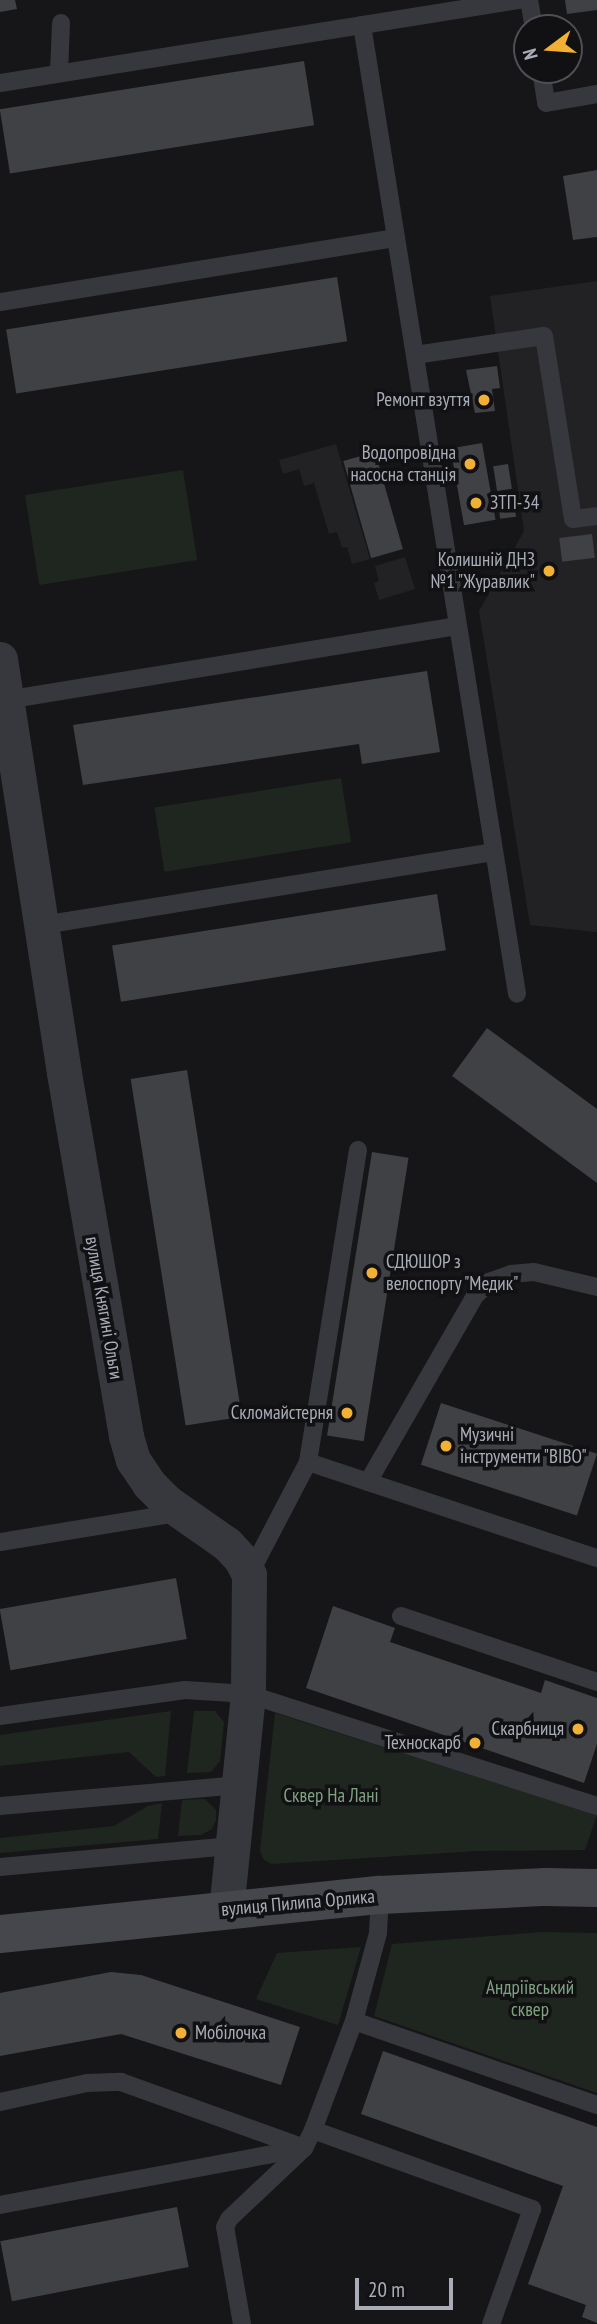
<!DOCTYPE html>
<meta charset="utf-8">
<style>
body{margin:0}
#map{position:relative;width:597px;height:2324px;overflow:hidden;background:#161618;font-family:"PT Sans Narrow",sans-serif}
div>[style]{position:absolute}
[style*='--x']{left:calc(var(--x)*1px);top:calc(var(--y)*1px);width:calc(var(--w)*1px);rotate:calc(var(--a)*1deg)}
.built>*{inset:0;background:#222225}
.green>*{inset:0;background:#1e261f;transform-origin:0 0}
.building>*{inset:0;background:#404145;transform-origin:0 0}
.service>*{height:18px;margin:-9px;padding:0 9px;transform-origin:9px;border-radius:9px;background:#37383d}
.minor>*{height:35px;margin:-17.5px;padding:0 17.5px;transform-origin:17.5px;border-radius:17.5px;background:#37383d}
.secondary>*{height:38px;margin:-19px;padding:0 19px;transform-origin:19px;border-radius:19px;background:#45474d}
.dots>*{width:19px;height:19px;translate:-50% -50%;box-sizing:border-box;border:4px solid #111113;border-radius:50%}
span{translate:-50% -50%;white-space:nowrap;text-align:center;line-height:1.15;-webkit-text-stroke:7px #111113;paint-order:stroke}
.poi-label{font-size:19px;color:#a8adb8}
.right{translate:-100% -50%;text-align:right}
.left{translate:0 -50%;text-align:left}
.street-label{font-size:19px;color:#a8adb8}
.park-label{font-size:19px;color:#7fa381}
.north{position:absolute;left:513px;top:14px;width:70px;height:70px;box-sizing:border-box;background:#111113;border:2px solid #4d4f55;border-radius:50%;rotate:254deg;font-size:19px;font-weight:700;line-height:28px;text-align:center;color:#a8adb8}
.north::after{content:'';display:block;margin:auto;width:24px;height:32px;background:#f2b134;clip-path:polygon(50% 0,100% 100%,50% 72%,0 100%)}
.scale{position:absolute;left:355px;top:2278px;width:98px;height:32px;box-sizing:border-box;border:4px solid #a8adb8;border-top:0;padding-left:9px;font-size:21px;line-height:24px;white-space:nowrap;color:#a8adb8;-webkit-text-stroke:5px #111113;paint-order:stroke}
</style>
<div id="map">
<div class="built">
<div style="clip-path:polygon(597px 281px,597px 932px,530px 925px,479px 611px,524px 531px,490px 296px)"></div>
<div style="clip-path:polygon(336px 444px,370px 559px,352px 564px,347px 547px,342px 548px,337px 532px,329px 534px,314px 483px,304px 486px,299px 469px,283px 474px,279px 460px)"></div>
<div style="clip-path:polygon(405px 557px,415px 589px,379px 600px,374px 583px,379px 581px,375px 566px)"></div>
</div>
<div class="green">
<div style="left:183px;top:470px;width:91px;height:160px;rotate:81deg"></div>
<div style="left:341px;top:778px;width:65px;height:189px;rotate:81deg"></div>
<div style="clip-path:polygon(171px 1711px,165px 1776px,156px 1777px,129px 1752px,0 1766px,0 1735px)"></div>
<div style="clip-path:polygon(194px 1711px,215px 1711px,224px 1722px,220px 1761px,211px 1772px,187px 1773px)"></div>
<div style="clip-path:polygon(275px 1713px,597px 1815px,585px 1850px,477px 1851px,272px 1864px,264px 1860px,260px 1851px)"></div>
<div style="clip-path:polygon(205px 1799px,216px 1810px,216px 1820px,212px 1829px,201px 1835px,178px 1836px,182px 1800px)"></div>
<div style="clip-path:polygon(162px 1803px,158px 1839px,0 1853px,0 1838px,114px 1826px,148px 1806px)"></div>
<div style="clip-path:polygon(542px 1932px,597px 1933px,597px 2093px,374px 2016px,392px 1944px)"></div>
<div style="clip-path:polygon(361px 1947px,338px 2025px,256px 1999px,277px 1953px)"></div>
</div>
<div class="building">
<div style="clip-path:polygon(0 0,15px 0,17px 9px,0 12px)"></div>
<div style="clip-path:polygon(565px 0,597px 0,597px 10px,567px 14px)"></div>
<div style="left:304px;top:61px;width:65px;height:308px;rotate:81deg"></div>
<div style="clip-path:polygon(597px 170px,597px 237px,573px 240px,563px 176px)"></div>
<div style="left:337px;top:277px;width:65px;height:335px;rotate:81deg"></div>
<div style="clip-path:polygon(497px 366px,500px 388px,492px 389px,495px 411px,475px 413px,466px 370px)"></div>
<div style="left:482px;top:443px;width:78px;height:32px;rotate:80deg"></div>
<div style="left:375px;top:452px;width:101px;height:33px;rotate:74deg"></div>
<div style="left:508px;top:464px;width:25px;height:15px;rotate:81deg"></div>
<div style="left:513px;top:492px;width:25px;height:16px;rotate:83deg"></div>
<div style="left:592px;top:534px;width:24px;height:33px;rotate:83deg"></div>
<div style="clip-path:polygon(427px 671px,440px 752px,362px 764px,359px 744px,83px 785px,73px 725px)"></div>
<div style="left:437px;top:894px;width:57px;height:329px;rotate:81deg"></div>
<div style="clip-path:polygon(487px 1028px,597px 1109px,597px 1183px,452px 1076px)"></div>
<div style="left:187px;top:1070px;width:351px;height:57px;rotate:81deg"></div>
<div style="left:372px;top:1152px;width:37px;height:287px;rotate:9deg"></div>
<div style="left:441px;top:1403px;width:164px;height:65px;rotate:18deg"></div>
<div style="left:176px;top:1578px;width:62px;height:179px;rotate:80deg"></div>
<div style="clip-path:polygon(333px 1606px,395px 1628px,390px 1642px,541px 1693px,545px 1680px,597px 1698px,597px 1744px,584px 1783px,306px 1688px)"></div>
<div style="clip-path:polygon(111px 1972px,141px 1975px,300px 2027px,281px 2085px,121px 2034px,0 2056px,0 1993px)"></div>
<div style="clip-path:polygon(383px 2051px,597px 2127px,597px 2323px,582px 2317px,586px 2305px,528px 2284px,563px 2186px,361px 2114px)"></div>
<div style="left:177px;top:2207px;width:61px;height:180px;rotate:79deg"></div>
</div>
<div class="service">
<div style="--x:529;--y:0;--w:28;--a:80"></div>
<div style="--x:362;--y:25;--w:981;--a:80.91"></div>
<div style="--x:541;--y:70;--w:33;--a:81"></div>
<div style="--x:546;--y:103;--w:52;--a:-10"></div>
<div style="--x:59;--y:73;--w:50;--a:-87.7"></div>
<div style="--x:0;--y:83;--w:526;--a:-9.09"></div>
<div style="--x:0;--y:302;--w:401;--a:-9.2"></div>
<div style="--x:415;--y:355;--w:130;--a:-8.4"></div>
<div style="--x:544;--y:336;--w:185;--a:81"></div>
<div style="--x:573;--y:519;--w:24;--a:-7"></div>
<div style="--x:6;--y:700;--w:458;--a:-9.3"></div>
<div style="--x:43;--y:925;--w:457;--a:-9.2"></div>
<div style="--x:308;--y:1462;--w:316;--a:-80.9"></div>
<div style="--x:368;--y:1482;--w:215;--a:-60.1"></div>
<div style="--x:475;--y:1296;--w:20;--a:-45"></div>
<div style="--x:489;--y:1282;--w:23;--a:-20"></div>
<div style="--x:511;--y:1274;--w:23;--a:-5"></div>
<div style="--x:534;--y:1272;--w:65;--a:13.4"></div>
<div style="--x:0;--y:1542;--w:179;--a:-9.3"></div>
<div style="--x:249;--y:1575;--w:127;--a:-62.4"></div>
<div style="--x:308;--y:1462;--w:305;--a:18.4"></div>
<div style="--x:401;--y:1616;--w:207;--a:18.6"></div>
<div style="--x:0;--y:1716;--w:187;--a:-8"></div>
<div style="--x:185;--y:1690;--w:63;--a:3.6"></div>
<div style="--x:248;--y:1694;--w:367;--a:17.8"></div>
<div style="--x:0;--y:1806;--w:240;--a:-5"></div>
<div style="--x:0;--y:1867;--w:233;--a:-5.2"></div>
<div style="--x:354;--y:2021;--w:257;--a:19.1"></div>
<div style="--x:0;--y:2102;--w:89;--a:-12.3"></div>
<div style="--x:87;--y:2083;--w:34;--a:-2"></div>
<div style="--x:121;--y:2082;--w:195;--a:19.8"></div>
<div style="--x:304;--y:2148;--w:20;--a:-63"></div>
<div style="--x:313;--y:2130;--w:233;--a:19.8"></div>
<div style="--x:532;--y:2209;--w:122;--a:109.6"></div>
<div style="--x:313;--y:2130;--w:116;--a:-69.4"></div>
<div style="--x:354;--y:2021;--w:91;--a:-74.7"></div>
<div style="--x:378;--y:1933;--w:38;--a:-87"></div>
<div style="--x:0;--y:2205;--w:309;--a:-10.6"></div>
<div style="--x:242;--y:2324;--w:98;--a:-99.9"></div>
<div style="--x:225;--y:2227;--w:9;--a:-63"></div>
<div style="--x:229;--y:2219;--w:102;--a:-43.4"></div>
</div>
<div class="minor">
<div style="--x:0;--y:659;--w:419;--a:81.2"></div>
<div style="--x:64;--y:1073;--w:368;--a:80.3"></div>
<div style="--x:126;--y:1436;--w:25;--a:74"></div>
<div style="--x:133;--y:1460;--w:29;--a:56"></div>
<div style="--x:149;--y:1484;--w:25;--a:45"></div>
<div style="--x:167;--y:1502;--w:73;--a:35"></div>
<div style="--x:227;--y:1544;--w:21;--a:47"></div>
<div style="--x:241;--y:1559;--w:18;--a:63"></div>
<div style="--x:249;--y:1575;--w:119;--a:90.5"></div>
<div style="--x:248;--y:1694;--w:217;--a:95.8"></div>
</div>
<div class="secondary">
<div style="--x:0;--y:1934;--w:382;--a:-5.9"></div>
<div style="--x:380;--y:1895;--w:166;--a:-2.8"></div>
<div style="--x:546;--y:1887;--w:51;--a:1.1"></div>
</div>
<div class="dots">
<div style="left:484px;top:400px;background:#f2b134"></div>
<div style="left:470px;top:464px;background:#f2b134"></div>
<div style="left:476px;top:503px;background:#f2b134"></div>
<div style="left:549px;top:571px;background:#f2b134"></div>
<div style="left:372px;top:1273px;background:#f2b134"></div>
<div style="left:347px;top:1413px;background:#f2b134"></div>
<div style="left:446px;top:1446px;background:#f2b134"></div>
<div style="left:578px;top:1729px;background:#f2b134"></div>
<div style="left:475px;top:1743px;background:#f2b134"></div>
<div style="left:181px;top:2033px;background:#f2b134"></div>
</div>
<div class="poi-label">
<span class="right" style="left:470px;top:400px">Ремонт взуття</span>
<span class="right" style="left:456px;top:464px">Водопровідна<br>насосна станція</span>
<span class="left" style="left:490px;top:503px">ЗТП-34</span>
<span class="right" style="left:535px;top:571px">Колишній ДНЗ<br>№1 "Журавлик"</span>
<span class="left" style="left:386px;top:1273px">СДЮШОР з<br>велоспорту "Медик"</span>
<span class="right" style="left:333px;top:1413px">Скломайстерня</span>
<span class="left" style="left:460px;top:1446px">Музичні<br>інструменти "ВІВО"</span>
<span class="right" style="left:564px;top:1729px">Скарбниця</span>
<span class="right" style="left:461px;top:1743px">Техноскарб</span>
<span class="left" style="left:195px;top:2033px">Мобілочка</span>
</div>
<div class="street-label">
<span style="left:104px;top:1308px;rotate:80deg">вулиця Княгині Ольги</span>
<span style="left:298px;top:1903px;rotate:-5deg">вулиця Пилипа Орлика</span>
</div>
<div class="park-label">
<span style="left:331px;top:1796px">Сквер На Лані</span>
<span style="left:530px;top:1999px">Андріївський<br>сквер</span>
</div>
<div class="north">N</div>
<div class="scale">20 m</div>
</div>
